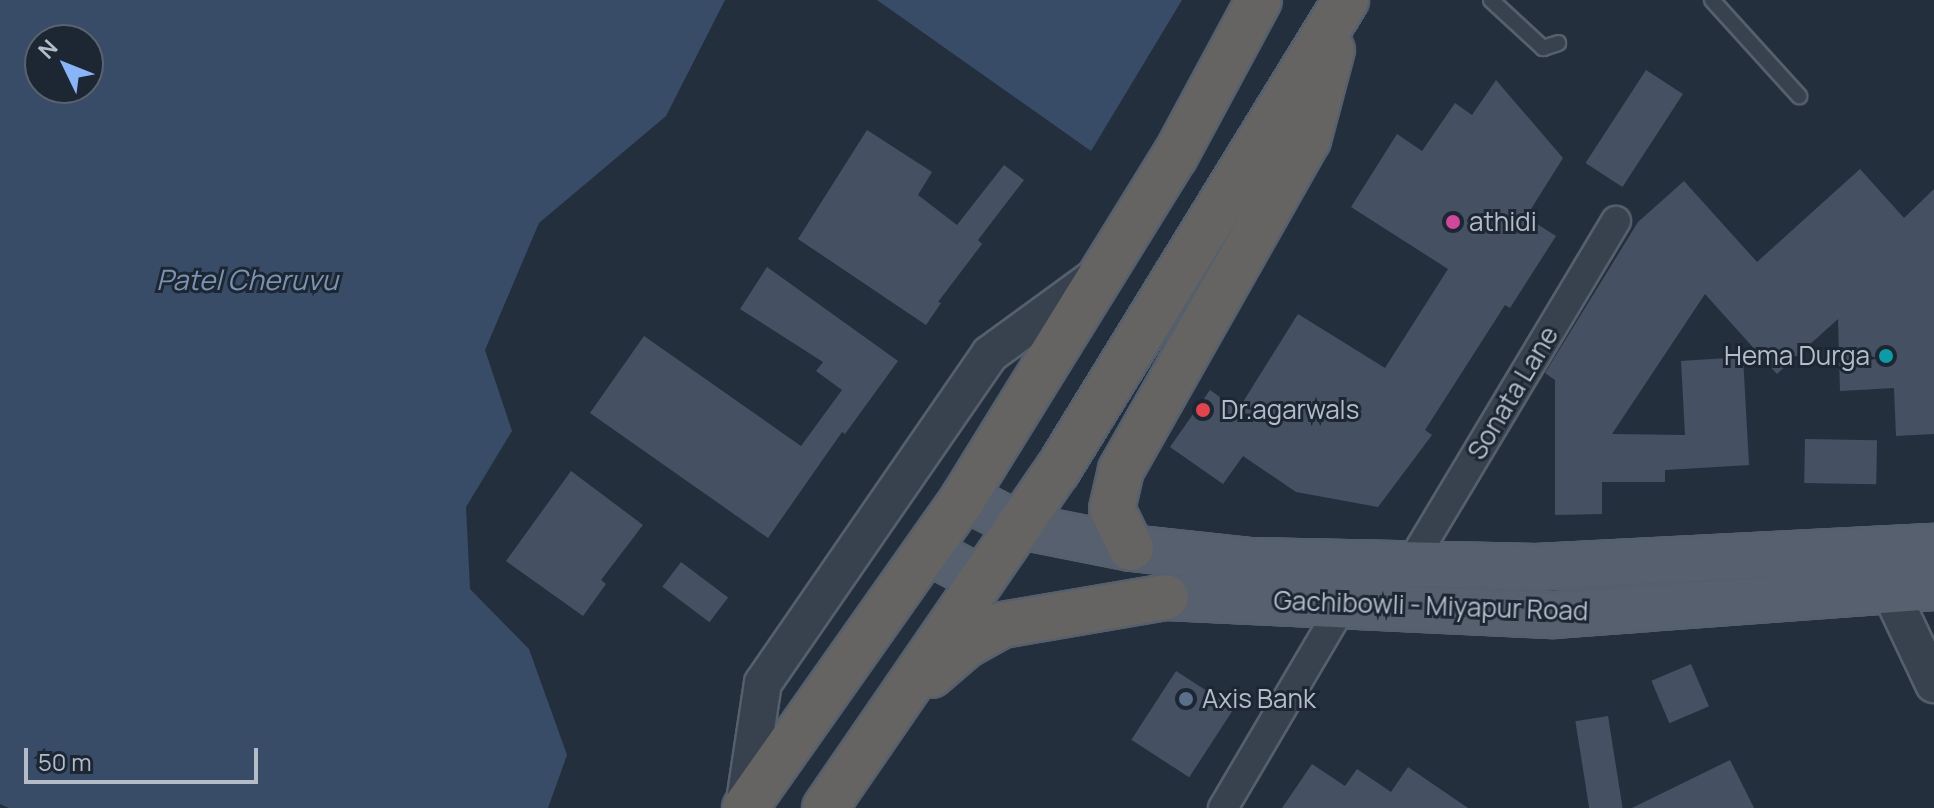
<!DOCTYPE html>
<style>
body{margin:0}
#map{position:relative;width:1934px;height:808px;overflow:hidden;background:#242f3e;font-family:Manrope,sans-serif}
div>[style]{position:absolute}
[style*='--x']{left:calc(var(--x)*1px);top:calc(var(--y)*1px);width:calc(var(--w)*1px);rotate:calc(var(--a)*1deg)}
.water>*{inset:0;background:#394c67}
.building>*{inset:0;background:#455162;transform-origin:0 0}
.roads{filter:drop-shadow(2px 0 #565f6c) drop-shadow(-2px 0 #565f6c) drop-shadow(0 2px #565f6c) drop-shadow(0 -2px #565f6c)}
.service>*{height:14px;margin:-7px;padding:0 7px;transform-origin:7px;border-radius:7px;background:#38414e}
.minor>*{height:28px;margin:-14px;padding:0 14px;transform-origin:14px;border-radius:14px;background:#38414e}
.tertiary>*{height:36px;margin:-18px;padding:0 18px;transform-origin:18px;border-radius:18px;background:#38414e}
.primary>*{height:44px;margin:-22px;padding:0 22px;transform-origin:22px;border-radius:22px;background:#56606e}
.trunk>*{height:44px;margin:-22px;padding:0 22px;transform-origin:22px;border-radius:22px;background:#656462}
.dots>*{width:22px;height:22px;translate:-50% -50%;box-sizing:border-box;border:4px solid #1d2633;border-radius:50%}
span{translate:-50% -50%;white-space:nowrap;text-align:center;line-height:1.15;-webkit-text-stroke:6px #1d2633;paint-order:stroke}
.poi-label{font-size:26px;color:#b4bcc9}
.left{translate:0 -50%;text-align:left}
.right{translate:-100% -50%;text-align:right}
.street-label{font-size:26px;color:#b4bcc9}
.water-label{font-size:28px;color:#7c92b1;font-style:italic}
.north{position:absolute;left:24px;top:24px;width:80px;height:80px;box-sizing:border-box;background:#1d2633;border:2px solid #59626f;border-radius:50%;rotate:313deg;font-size:22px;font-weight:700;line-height:32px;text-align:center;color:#b4bcc9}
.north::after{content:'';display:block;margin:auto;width:28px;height:36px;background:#8ab4f8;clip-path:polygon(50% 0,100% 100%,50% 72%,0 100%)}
.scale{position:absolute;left:24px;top:748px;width:234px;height:36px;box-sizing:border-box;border:4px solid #b4bcc9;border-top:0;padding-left:10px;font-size:24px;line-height:28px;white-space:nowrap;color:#b4bcc9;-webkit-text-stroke:6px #1d2633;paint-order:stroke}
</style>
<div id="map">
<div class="water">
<div style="clip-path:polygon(evenodd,0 0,725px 0,666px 116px,539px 223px,485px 350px,512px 431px,466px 507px,470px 589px,529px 649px,567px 755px,548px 808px,9px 808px,0 804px,0 0,88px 40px,88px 88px,40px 88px,40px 40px,88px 40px)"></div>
<div style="clip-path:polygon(877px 0,1182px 0,1091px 151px)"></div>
</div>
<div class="building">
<div style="left:1646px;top:70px;width:44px;height:111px;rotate:33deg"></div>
<div style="clip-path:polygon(1496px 80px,1563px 158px,1526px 217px,1556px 236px,1510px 308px,1505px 305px,1425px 430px,1432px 435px,1378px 507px,1296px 492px,1243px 456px,1223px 484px,1170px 447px,1210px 390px,1238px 410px,1298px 314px,1385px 368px,1448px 269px,1351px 207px,1397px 134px,1422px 151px,1455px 103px,1472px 115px)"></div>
<div style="clip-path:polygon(867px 130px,932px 172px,918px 195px,957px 225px,1004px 165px,1024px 180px,978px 240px,982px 244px,938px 302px,941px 303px,926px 325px,798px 239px)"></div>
<div style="clip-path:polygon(1860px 169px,1904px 218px,1934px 189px,1934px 434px,1896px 436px,1894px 388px,1840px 391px,1838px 319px,1777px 374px,1705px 294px,1612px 434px,1685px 435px,1681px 361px,1743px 357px,1749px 465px,1665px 470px,1665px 482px,1602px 482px,1602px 514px,1555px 515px,1555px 380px,1545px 373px,1638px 222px,1684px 181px,1757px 262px)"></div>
<div style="clip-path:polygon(767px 267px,898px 361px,845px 434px,842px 432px,768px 538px,590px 413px,644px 336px,801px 446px,842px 390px,816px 371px,823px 362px,740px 309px)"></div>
<div style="left:1805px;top:439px;width:72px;height:44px;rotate:1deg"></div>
<div style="clip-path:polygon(571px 471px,643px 525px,601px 580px,606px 584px,583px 616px,506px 561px)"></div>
<div style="left:681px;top:562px;width:59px;height:31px;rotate:37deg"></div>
<div style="left:1691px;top:664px;width:46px;height:43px;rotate:67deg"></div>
<div style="left:1176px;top:671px;width:69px;height:82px;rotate:33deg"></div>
<div style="left:1608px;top:716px;width:93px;height:33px;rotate:81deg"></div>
<div style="clip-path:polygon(1730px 760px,1754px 808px,1632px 808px)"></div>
<div style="clip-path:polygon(1312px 764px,1345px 786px,1357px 769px,1391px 792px,1408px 767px,1468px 808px,1282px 808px)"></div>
</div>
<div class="roads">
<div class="service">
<div style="--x:1491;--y:0;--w:71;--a:42.7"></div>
<div style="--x:1543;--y:48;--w:16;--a:-18"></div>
<div style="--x:1712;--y:0;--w:130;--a:47.8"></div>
</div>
<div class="minor">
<div style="--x:1410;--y:565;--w:401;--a:-59.1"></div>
<div style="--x:1223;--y:808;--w:237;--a:-59.5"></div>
</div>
<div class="tertiary">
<div style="--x:1890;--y:591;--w:103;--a:64.7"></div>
<div style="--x:744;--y:808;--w:126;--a:-81.4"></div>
<div style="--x:763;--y:683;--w:400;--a:-55.4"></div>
<div style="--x:990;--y:354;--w:132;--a:-36.1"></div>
</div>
<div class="primary">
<div style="--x:964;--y:497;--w:63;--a:27.4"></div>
<div style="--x:1020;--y:526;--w:113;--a:11.2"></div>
<div style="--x:1131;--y:548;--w:121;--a:6.2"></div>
<div style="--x:1251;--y:561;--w:285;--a:1.2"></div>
<div style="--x:1536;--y:567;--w:399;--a:-2.9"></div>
<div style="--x:928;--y:551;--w:61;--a:28.2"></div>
<div style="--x:1166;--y:597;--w:388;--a:2.7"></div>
<div style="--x:1554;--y:615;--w:381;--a:-4.2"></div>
</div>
<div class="trunk">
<div style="--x:1131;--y:548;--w:43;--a:-116"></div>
<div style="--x:1112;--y:509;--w:40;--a:-77"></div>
<div style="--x:1121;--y:470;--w:379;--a:-60.5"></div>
<div style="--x:1308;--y:140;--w:93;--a:-75.1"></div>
<div style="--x:931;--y:675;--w:46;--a:-40.6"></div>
<div style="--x:966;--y:645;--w:41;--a:-29.1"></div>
<div style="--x:1002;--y:625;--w:166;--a:-9.7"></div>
<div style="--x:745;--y:808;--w:380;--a:-54.8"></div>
<div style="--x:964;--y:497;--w:401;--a:-58.3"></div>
<div style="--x:1175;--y:156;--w:177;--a:-61.7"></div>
<div style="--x:825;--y:808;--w:409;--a:-55.5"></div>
<div style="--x:1057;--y:471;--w:553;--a:-58.47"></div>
</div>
</div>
<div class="dots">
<div style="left:1453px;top:222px;background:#d1479c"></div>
<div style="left:1886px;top:356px;background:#0f9aa8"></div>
<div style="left:1203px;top:410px;background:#e0444e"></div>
<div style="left:1186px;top:699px;background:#5c6f8a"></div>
</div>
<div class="poi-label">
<span class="left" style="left:1469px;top:222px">athidi</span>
<span class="right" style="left:1870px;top:356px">Hema Durga</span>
<span class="left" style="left:1221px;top:410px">Dr.agarwals</span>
<span class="left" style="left:1202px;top:699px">Axis Bank</span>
</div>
<div class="street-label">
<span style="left:1513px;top:393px;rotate:-59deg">Sonata Lane</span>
<span style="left:1431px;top:606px;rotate:2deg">Gachibowli - Miyapur Road</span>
</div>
<div class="water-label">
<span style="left:247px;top:279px">Patel Cheruvu</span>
</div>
<div class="north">N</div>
<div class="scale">50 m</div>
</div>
